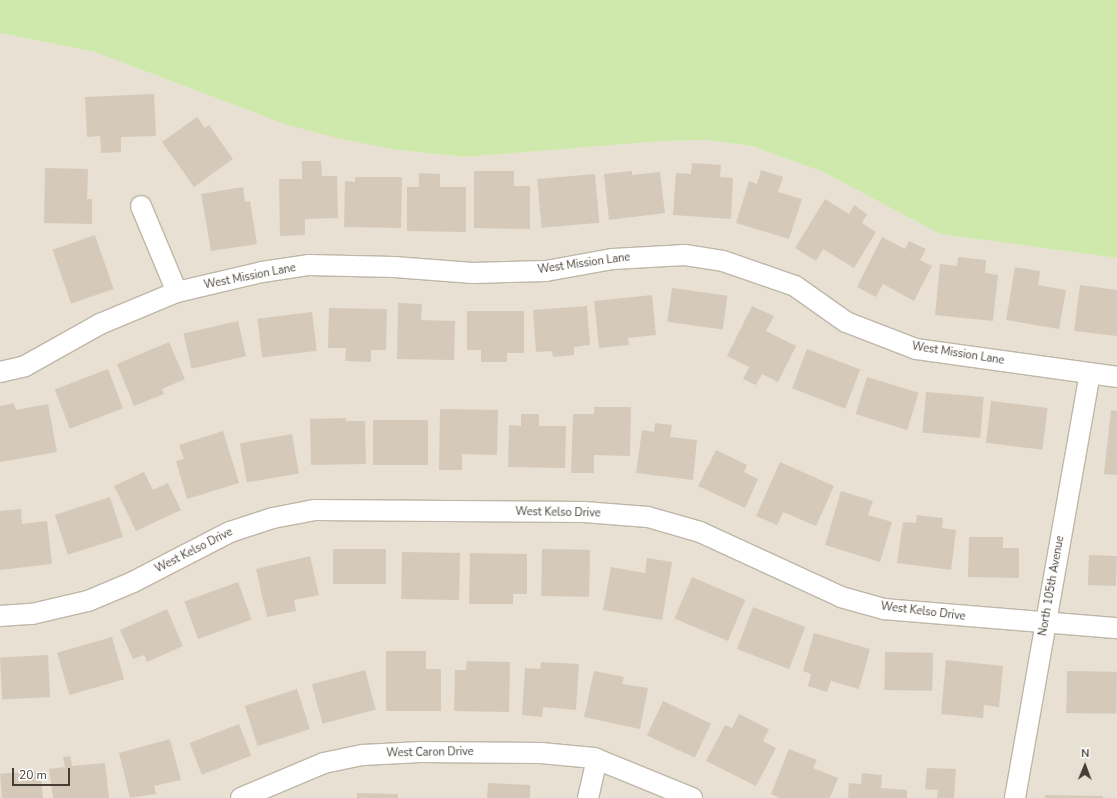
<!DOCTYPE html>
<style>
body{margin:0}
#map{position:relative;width:1117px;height:798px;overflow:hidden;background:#f3eee5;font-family:"Nunito Sans",sans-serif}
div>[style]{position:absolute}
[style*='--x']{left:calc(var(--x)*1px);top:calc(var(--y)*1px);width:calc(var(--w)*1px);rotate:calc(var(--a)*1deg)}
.residential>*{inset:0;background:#e7e0d3}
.green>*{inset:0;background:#cfe9ac}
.building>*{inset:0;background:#d5caba;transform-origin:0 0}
.roads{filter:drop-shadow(1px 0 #bfb6a7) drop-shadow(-1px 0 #bfb6a7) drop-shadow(0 1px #bfb6a7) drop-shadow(0 -1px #bfb6a7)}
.street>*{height:20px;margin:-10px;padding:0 10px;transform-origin:10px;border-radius:10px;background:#fff}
span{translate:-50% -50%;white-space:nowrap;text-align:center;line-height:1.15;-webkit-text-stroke:3px #fff;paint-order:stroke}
.street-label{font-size:11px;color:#453e34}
.north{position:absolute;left:1065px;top:746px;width:40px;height:40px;-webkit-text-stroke:3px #fff;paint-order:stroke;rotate:1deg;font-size:11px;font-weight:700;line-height:16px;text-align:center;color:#453e34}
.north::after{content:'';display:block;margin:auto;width:14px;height:18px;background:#453e34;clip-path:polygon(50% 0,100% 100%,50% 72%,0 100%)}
.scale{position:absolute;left:12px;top:768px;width:58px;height:18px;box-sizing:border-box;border:2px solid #453e34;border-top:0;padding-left:5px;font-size:12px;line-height:14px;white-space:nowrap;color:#453e34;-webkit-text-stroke:3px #fff;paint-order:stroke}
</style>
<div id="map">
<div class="residential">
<div style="clip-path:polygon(0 33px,95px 52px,284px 124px,398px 150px,465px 157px,664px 141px,707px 140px,752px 146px,823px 172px,940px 234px,1117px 258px,1117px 798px,0 798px)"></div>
</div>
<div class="green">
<div style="clip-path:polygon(0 0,1117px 0,1117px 258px,940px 234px,823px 172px,752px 146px,707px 140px,664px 141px,465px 157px,398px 150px,341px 139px,284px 124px,95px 52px,0 33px)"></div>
</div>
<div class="building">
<div style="clip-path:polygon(154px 94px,156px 136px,121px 137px,121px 152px,101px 153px,100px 136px,87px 137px,85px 97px)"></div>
<div style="clip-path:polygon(197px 117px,205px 128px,209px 125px,233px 159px,194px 187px,162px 142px)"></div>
<div style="clip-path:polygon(302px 161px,321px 161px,322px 176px,337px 176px,338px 218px,305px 219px,305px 235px,280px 236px,279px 179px,302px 179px)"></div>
<div style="clip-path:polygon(692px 163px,721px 165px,720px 177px,733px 178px,731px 219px,673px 215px,676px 173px,691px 174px)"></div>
<div style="clip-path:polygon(45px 168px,88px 169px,87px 199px,92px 199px,92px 224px,44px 223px)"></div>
<div style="clip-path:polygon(761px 170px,783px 177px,778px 192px,802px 199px,789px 239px,736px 223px,749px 181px,757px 184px)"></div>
<div style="clip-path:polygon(474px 171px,514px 171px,514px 186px,530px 186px,530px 229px,474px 228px)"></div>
<div style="clip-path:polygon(632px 171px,632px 175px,660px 172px,665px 213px,609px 220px,604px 174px)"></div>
<div style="clip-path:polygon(419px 173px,440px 174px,440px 187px,466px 187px,466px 232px,407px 231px,407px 187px,419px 187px)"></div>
<div style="left:595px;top:174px;width:49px;height:58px;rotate:85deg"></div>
<div style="clip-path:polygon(355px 177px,402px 177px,401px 228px,344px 227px,345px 181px,355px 182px)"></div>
<div style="clip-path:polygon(243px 187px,245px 202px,250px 201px,257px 244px,211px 251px,201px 194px)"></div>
<div style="clip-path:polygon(825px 199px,849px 214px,854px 205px,867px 214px,862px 223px,876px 232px,854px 268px,823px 249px,816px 261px,795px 248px)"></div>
<div style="left:95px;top:235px;width:57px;height:45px;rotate:71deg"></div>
<div style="clip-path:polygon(882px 237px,905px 249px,909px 241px,926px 249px,920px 260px,932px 266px,914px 301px,883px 284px,876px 297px,857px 287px)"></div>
<div style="clip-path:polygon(958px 257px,986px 260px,985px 273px,998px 275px,993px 321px,935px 315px,940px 264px,957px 266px)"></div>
<div style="clip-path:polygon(1015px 267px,1040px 271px,1038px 285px,1066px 290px,1059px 329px,1006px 320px)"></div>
<div style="clip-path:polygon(1080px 285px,1117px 290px,1117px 336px,1074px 331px)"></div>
<div style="left:672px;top:288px;width:56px;height:34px;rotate:8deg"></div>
<div style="clip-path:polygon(652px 295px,656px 335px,628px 338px,629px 345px,599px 348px,594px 301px)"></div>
<div style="clip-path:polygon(398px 303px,422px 304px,421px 320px,455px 321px,454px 360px,397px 359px)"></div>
<div style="clip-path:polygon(587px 306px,590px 345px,574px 347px,574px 355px,553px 357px,552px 351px,536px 352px,533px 310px)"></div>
<div style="clip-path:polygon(752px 306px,774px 316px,766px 331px,796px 346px,778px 382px,762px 374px,756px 385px,743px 379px,749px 367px,727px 356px)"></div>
<div style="clip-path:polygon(329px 308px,387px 309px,386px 350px,371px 350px,371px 362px,345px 361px,346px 348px,328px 348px)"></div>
<div style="clip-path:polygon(467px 311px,524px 311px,524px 353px,507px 353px,507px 362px,481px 362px,481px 350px,467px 350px)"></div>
<div style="left:312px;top:312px;width:39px;height:55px;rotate:83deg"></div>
<div style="left:238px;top:321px;width:36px;height:56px;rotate:77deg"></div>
<div style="clip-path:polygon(169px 342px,185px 379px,162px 389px,164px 394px,134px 406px,117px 364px)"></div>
<div style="left:807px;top:349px;width:57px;height:42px;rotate:21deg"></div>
<div style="left:108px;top:369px;width:42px;height:57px;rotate:69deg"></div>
<div style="left:867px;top:377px;width:54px;height:39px;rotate:17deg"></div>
<div style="left:926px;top:392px;width:58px;height:41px;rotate:5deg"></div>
<div style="left:991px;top:401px;width:57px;height:42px;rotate:7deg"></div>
<div style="clip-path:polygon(14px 403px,16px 410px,48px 404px,57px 452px,0 462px,0 406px)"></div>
<div style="clip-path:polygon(594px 407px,631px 407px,630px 456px,594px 455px,594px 473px,571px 473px,573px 414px,594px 414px)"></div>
<div style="clip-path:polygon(440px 409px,498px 410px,497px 455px,462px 454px,462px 470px,439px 470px)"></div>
<div style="clip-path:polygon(1111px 410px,1117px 411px,1117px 475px,1104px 474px)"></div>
<div style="clip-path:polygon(521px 414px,539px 414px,539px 426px,566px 426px,565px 468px,508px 467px,509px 425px,521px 426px)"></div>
<div style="clip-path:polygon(346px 418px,346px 421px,365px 421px,366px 464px,311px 465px,310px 419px)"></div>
<div style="left:373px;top:420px;width:55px;height:45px"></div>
<div style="clip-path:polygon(655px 423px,672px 425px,670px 437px,697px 440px,693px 480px,636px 473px,642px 430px,654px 432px)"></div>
<div style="clip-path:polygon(223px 431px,239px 483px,187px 499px,176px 461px,184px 459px,179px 445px)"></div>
<div style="left:292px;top:434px;width:40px;height:53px;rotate:80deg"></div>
<div style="clip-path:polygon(716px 450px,747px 465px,744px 472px,758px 479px,745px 508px,698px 486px)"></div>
<div style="clip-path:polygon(780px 462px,834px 486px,816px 526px,783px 512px,777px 525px,756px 516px)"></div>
<div style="clip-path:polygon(144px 472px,153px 490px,168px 483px,181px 510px,136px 531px,114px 486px)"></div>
<div style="clip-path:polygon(841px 491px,873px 501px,868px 515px,892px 522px,880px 562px,825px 545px)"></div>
<div style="left:110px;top:497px;width:42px;height:58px;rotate:72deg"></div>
<div style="clip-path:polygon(21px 509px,22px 524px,47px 521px,52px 564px,0 570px,0 511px)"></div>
<div style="clip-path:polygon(917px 515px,943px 518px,942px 528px,956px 530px,951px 570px,897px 563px,903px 522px,916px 523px)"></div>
<div style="clip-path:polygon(969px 537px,1003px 537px,1003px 548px,1019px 548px,1019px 578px,968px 577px)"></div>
<div style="left:333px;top:549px;width:53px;height:35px"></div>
<div style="left:542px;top:549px;width:48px;height:47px;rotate:1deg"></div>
<div style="left:402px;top:552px;width:58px;height:47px;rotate:1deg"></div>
<div style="clip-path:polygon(470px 553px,527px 554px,527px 594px,513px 594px,513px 604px,469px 604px)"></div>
<div style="left:1089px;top:555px;width:28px;height:30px;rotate:2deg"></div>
<div style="clip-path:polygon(310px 556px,319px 595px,294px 600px,296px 611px,267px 617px,256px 569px)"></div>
<div style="clip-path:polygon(647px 558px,672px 562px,662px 620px,603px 610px,611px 567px,645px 573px)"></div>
<div style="left:692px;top:577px;width:58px;height:45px;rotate:23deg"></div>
<div style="left:238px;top:582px;width:40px;height:57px;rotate:70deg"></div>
<div style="left:753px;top:607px;width:56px;height:45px;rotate:21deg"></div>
<div style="clip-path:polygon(167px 609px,183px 646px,147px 662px,144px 655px,133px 659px,120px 630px)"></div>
<div style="clip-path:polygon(814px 633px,870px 649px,859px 689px,831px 681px,827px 692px,808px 686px,811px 674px,803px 671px)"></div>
<div style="left:112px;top:637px;width:44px;height:57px;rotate:74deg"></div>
<div style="clip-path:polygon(386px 651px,426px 651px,426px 669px,441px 669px,441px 711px,386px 711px)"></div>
<div style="left:885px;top:652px;width:48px;height:38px;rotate:1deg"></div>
<div style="left:48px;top:655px;width:42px;height:48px;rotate:87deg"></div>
<div style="clip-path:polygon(946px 660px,1003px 666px,999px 707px,984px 705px,983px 718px,941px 714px)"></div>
<div style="clip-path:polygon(467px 661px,510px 662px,509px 712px,454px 711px,455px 670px,466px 670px)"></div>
<div style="clip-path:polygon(541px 662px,579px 664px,576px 710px,543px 707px,542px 717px,522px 715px,525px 668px,540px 669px)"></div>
<div style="left:365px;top:670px;width:41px;height:55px;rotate:75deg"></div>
<div style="clip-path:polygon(594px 671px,624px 677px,622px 684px,648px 688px,640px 729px,584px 717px)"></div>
<div style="left:1067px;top:671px;width:50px;height:42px;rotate:1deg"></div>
<div style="left:297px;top:689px;width:42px;height:55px;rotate:72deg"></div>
<div style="left:663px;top:701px;width:53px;height:38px;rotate:25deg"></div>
<div style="clip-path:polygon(739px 714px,769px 729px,763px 741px,776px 748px,756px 786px,706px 761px,725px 725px,732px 728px)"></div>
<div style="left:239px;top:724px;width:34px;height:53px;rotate:69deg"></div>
<div style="clip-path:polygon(170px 739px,181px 780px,154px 786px,156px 794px,130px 798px,119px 753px)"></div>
<div style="clip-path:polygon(789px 749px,817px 760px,813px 768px,838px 778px,830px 798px,780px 798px,771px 794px)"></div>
<div style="clip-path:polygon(70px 756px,72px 766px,105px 763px,109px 798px,53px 798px,49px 769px,65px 767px,63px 757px)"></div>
<div style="clip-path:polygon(927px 768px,956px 769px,954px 798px,937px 798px,938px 790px,925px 789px)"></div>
<div style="left:41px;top:771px;width:27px;height:41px;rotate:86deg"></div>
<div style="clip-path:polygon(862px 773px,882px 775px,881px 788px,907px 790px,907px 798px,848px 798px,849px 783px,861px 784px)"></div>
<div style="clip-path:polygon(488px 783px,530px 785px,530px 798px,487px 798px)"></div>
<div style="clip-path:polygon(357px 793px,398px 794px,398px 798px,357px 798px)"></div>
<div style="clip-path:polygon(1045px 795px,1103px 796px,1103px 798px,1045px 798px)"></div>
</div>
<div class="roads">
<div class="street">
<div style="--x:141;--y:206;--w:93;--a:67.3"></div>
<div style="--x:0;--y:372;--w:26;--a:-13"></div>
<div style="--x:25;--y:366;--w:86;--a:-29.2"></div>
<div style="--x:100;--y:324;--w:83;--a:-22.6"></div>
<div style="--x:177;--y:292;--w:87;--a:-13.2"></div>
<div style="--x:262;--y:272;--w:48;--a:-8.5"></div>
<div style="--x:309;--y:265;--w:85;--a:1.3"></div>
<div style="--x:394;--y:267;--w:79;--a:4.3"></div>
<div style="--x:473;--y:273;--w:73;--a:-1.6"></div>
<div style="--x:546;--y:271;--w:68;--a:-10.2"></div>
<div style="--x:613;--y:259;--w:72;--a:-3.2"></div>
<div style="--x:685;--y:255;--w:38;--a:9"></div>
<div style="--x:723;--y:261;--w:76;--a:19.1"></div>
<div style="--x:795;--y:286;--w:62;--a:35.2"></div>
<div style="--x:846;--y:322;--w:75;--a:21.1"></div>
<div style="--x:916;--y:349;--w:203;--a:7.9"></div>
<div style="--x:0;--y:616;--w:32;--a:-4"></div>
<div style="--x:32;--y:614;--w:57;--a:-13.1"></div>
<div style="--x:88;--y:601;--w:49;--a:-22.9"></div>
<div style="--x:133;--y:582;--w:109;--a:-27.3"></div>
<div style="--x:230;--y:532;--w:45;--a:-18"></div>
<div style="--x:273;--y:518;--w:43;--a:-10.8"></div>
<div style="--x:315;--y:510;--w:269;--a:0.4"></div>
<div style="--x:584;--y:512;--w:64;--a:4.5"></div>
<div style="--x:648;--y:517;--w:54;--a:16.1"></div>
<div style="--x:700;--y:532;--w:155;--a:24.7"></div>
<div style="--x:841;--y:597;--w:45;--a:15.6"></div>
<div style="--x:884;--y:609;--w:234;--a:4.7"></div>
<div style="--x:241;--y:798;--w:90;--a:-22.9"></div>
<div style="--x:324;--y:763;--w:40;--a:-12"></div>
<div style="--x:363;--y:755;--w:58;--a:-3"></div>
<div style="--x:421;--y:752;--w:120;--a:0.5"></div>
<div style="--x:541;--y:753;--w:53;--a:5.4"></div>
<div style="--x:594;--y:758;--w:106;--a:22.2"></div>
<div style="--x:588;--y:798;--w:40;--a:-77"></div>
<div style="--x:1015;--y:798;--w:431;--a:-80"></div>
</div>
</div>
<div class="street-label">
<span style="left:584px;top:264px;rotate:-8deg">West Mission Lane</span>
<span style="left:250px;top:277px;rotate:-11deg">West Mission Lane</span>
<span style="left:958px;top:354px;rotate:9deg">West Mission Lane</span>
<span style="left:558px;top:513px;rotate:1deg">West Kelso Drive</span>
<span style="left:194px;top:551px;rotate:-27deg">West Kelso Drive</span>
<span style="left:1052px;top:586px;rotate:-80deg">North 105th Avenue</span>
<span style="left:923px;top:612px;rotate:7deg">West Kelso Drive</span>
<span style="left:430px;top:753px;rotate:-1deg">West Caron Drive</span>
</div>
<div class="north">N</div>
<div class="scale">20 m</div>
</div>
